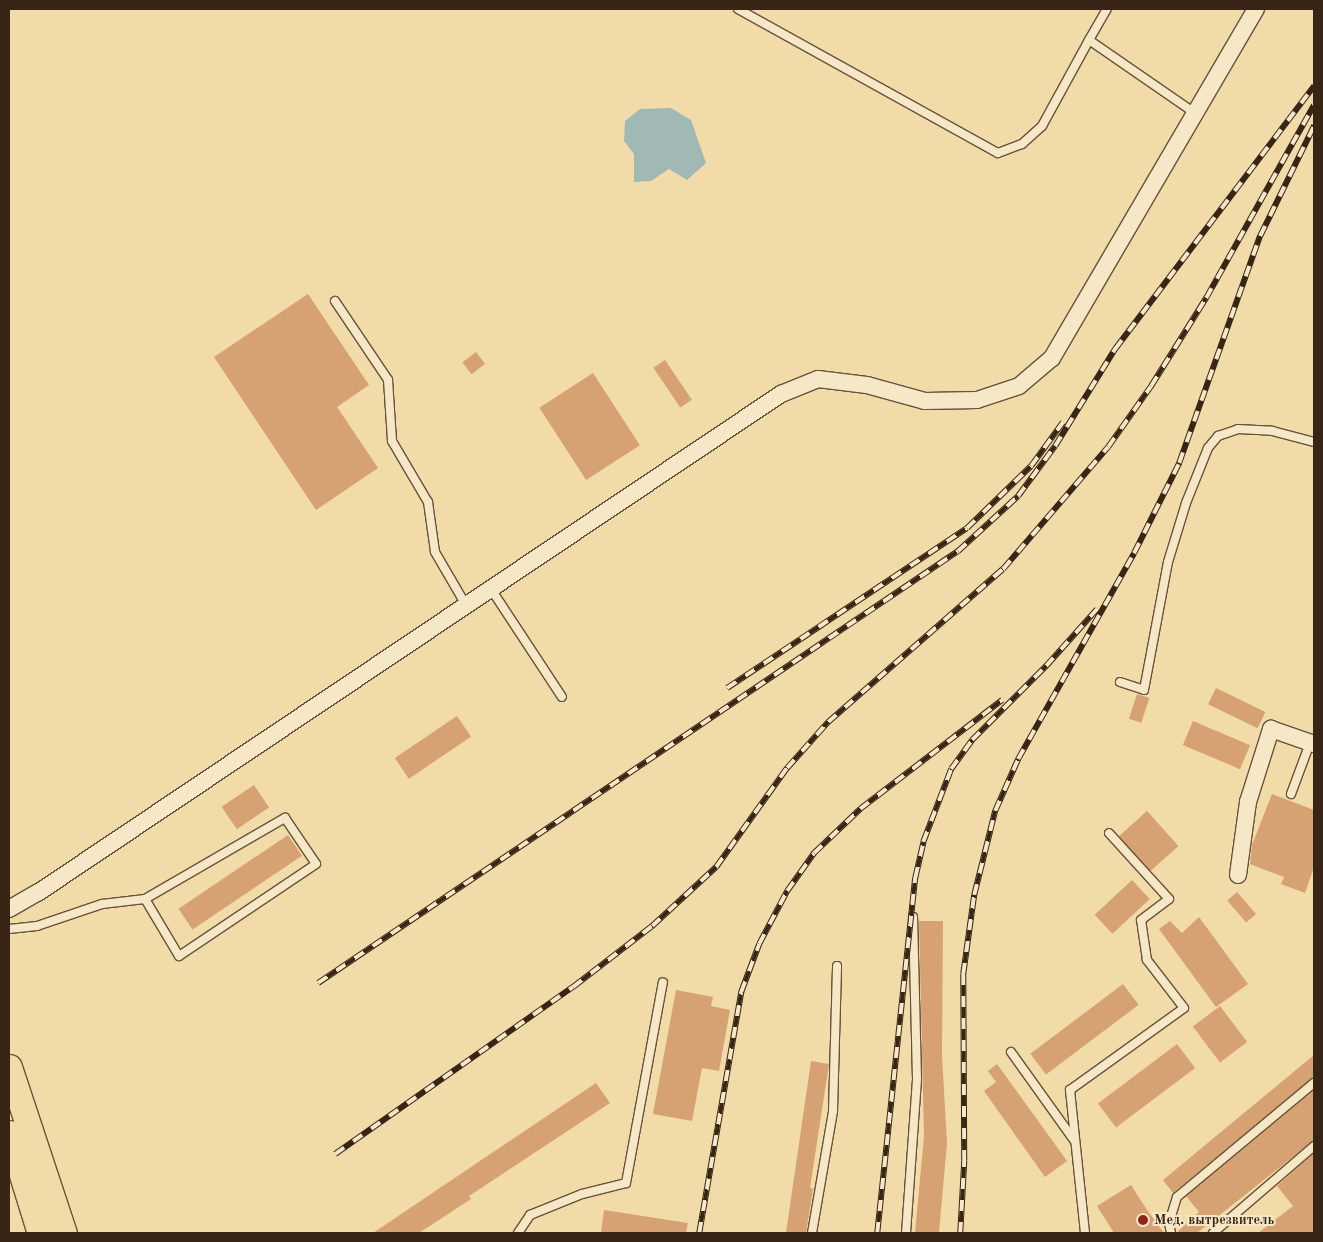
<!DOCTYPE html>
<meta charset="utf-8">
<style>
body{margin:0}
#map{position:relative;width:1323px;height:1242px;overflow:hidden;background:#f1dba9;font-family:"Old Standard TT",serif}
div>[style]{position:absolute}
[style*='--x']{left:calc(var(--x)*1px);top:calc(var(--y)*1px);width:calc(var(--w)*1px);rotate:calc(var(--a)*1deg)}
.water>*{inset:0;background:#a1b8b5}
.building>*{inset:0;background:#d6a173;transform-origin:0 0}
.roads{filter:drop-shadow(1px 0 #67523a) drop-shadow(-1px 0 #67523a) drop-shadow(0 1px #67523a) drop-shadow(0 -1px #67523a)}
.lane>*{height:8px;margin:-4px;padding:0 4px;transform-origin:4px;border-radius:4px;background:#f6e8c7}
.street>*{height:16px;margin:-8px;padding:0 8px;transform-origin:8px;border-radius:8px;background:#f6e8c7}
.primary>*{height:25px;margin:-12.5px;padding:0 12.5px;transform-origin:12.5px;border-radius:12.5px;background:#f1dba9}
.rail>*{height:5.5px;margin-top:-2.75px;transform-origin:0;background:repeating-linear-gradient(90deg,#f6e8c7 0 11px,#392515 0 22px);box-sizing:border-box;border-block:1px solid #392515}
.dots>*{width:14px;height:14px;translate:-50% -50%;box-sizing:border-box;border:2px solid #f6e8c7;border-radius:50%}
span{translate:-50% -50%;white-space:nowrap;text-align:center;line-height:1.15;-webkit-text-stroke:4px #f6e8c7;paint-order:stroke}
.poi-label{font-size:14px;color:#392515;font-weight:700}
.left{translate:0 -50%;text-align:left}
.frame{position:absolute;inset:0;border:10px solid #392515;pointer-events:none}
</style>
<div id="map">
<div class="water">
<div style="clip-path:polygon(671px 108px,691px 120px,706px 163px,687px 180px,669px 169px,651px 181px,634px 182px,634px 154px,624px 141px,625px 121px,640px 109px)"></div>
</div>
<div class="building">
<div style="clip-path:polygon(308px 294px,369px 385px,337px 407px,378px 468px,316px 510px,214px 357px)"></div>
<div style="left:476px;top:352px;width:15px;height:17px;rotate:53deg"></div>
<div style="left:665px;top:360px;width:48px;height:14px;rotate:56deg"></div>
<div style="left:593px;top:373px;width:86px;height:64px;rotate:57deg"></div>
<div style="left:1216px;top:688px;width:55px;height:18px;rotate:26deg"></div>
<div style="left:1137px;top:694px;width:13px;height:26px;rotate:18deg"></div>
<div style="left:457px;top:716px;width:25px;height:75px;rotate:56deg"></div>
<div style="left:1193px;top:721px;width:62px;height:26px;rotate:23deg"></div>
<div style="left:254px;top:785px;width:27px;height:39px;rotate:56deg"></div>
<div style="clip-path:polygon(1272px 794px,1314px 810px,1314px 867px,1305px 893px,1281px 884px,1284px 877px,1250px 864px,1252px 845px)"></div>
<div style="left:1147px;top:811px;width:47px;height:38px;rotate:48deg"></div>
<div style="left:288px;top:835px;width:25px;height:132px;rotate:56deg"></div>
<div style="left:1132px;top:880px;width:26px;height:51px;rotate:47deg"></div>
<div style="left:1237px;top:892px;width:29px;height:13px;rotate:49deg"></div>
<div style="clip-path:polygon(1199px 917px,1248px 984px,1216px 1007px,1159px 929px,1170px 921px,1182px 933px)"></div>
<div style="clip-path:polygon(919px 921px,943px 921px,942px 1056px,947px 1143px,939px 1233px,915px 1233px,924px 1136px)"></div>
<div style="left:1123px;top:984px;width:26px;height:116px;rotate:53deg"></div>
<div style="clip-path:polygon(676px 990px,713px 997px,711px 1006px,730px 1010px,719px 1071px,702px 1068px,692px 1121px,653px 1114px)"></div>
<div style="left:1220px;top:1006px;width:45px;height:34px;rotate:53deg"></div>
<div style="left:1177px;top:1044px;width:30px;height:99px;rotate:53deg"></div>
<div style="clip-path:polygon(1314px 1055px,1314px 1078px,1173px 1193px,1163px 1180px)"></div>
<div style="clip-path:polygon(811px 1061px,829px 1064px,810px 1188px,813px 1189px,806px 1233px,786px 1233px)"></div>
<div style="clip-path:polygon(997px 1064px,1067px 1161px,1045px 1177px,984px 1091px,996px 1082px,988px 1071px)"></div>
<div style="clip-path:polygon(596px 1083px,610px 1103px,469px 1196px,471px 1199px,419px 1233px,373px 1233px)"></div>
<div style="clip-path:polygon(1314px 1090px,1314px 1140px,1197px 1233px,1176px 1233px,1199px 1212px,1186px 1196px)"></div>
<div style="clip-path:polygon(1314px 1153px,1314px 1233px,1258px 1233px,1293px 1206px,1277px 1186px)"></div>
<div style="clip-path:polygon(1131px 1185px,1147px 1210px,1164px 1233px,1114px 1233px,1097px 1206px)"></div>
<div style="clip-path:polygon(604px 1210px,688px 1223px,686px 1233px,601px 1233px)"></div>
</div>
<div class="roads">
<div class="lane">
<div style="--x:738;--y:9;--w:297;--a:29"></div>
<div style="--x:998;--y:153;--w:26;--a:-21"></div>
<div style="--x:1022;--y:144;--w:27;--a:-42"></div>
<div style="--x:1042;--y:126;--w:98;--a:-61.3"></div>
<div style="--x:1089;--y:40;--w:129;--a:34.6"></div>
<div style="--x:1089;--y:40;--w:36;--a:-60"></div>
<div style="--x:335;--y:301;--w:95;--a:56.1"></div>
<div style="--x:388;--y:380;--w:61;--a:86.2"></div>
<div style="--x:392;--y:441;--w:71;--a:59.5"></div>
<div style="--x:428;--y:502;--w:50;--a:82"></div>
<div style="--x:435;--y:552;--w:61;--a:59.7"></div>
<div style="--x:491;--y:589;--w:129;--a:56.7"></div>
<div style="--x:1120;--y:682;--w:25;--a:18"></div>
<div style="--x:1144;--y:690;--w:130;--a:-79.4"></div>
<div style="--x:1168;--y:562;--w:62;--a:-73"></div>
<div style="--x:1186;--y:503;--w:59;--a:-68.2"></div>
<div style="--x:1208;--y:448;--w:16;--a:-50"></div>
<div style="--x:1218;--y:436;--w:21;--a:-19"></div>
<div style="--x:1238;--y:429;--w:34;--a:3"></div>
<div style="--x:1272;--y:431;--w:43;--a:14.7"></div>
<div style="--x:1291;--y:794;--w:54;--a:-69.6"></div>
<div style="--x:9;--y:929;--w:28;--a:-6"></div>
<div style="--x:37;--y:926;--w:69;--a:-18.7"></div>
<div style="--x:102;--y:904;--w:43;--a:-6.6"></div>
<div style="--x:145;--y:899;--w:162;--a:-30.1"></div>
<div style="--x:285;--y:818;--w:55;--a:56"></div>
<div style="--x:316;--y:864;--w:165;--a:146.1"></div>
<div style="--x:179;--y:956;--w:66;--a:-120.8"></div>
<div style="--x:1011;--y:1052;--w:108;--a:54.4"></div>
<div style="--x:518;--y:1233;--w:22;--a:-56"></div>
<div style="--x:530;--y:1215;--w:56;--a:-22"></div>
<div style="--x:582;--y:1194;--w:45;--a:-14"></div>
<div style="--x:626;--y:1183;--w:204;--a:-79.6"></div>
<div style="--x:812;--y:1233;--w:124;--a:-80.2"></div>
<div style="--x:833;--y:1111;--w:145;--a:-88.4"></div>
<div style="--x:906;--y:1233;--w:154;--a:-85.9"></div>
<div style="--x:917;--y:1079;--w:162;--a:-91.4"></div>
<div style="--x:1085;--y:1233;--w:144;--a:-96"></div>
<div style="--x:1070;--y:1090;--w:140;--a:-35.7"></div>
<div style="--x:1184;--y:1008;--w:61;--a:-127.6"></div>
<div style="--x:1147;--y:960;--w:40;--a:-98.5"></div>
<div style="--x:1141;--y:920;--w:35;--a:-37"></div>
<div style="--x:1169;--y:899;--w:89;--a:-132.3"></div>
<div style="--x:1171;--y:1233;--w:10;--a:-101"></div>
<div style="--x:1169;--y:1223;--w:27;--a:-73"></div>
<div style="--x:1177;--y:1197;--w:178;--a:-39.8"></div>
<div style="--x:1213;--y:1233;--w:133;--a:-40.7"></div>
</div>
<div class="street">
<div style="--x:1238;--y:875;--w:74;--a:-82.2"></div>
<div style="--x:1248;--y:802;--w:77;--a:-72.5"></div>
<div style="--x:1271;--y:729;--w:46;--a:19.2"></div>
<div style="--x:9;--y:909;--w:34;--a:-30"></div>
<div style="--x:39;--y:892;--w:894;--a:-33.87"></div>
<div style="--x:781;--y:394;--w:40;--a:-22"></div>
<div style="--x:818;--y:379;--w:49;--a:7"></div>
<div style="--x:867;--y:385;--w:60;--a:15.4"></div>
<div style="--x:925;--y:401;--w:52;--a:-1.1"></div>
<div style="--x:977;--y:400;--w:44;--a:-18.4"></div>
<div style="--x:1019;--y:386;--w:43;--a:-40.3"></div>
<div style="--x:1052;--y:358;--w:404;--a:-59.7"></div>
</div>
<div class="primary">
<div style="--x:9;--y:1067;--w:175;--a:71.7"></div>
<div style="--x:9;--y:1133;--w:105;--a:72.8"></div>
</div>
</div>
<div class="rail">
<div style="--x:727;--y:688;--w:288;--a:-33.7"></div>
<div style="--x:967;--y:528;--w:89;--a:-44.1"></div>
<div style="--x:1031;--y:466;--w:54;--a:-54"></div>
<div style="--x:318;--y:983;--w:772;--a:-34.02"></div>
<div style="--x:958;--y:551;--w:81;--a:-42.5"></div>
<div style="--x:1018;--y:496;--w:62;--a:-53.5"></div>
<div style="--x:1055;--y:446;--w:114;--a:-58.3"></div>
<div style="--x:1115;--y:349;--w:330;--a:-52.9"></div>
<div style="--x:335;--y:1154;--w:291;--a:-35.1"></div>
<div style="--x:573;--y:987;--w:100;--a:-37.7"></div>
<div style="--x:652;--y:926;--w:87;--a:-42.7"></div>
<div style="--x:716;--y:867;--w:122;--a:-54.4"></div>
<div style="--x:787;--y:768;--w:62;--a:-48.3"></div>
<div style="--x:828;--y:722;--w:232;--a:-41.2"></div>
<div style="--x:1003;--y:569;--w:161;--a:-49.3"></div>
<div style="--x:1108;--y:447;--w:75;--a:-54.8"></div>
<div style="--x:1151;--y:386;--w:104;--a:-58"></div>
<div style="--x:1206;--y:298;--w:221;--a:-60.8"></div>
<div style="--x:699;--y:1233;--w:245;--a:-80.1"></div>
<div style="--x:741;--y:992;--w:51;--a:-69.4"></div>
<div style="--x:759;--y:944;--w:60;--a:-62.2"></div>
<div style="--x:787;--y:891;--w:47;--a:-54.6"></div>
<div style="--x:814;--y:853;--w:64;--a:-43.7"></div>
<div style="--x:860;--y:809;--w:179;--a:-37.5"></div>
<div style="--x:877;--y:1233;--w:357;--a:-83.9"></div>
<div style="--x:915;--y:878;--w:37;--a:-77"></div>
<div style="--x:923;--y:842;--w:78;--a:-69"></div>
<div style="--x:951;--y:769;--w:36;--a:-54"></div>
<div style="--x:972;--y:740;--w:105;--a:-45"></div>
<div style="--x:1046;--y:666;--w:76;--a:-48.2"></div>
<div style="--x:960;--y:1233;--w:72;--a:-86.8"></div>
<div style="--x:964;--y:1161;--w:187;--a:-90.3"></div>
<div style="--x:963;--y:974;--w:80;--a:-82.1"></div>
<div style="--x:974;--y:895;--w:87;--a:-76"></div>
<div style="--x:995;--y:811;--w:57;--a:-66.1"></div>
<div style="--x:1018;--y:759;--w:236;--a:-60.6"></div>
<div style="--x:1134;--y:553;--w:101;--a:-63.4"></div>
<div style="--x:1179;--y:463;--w:241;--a:-70.4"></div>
<div style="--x:1260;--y:236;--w:123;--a:-63.9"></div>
</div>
<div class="dots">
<div style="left:1143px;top:1220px;background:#8f2418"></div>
</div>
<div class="poi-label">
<span class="left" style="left:1154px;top:1220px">Мед. вытрезвитель</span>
</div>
<div class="frame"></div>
</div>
